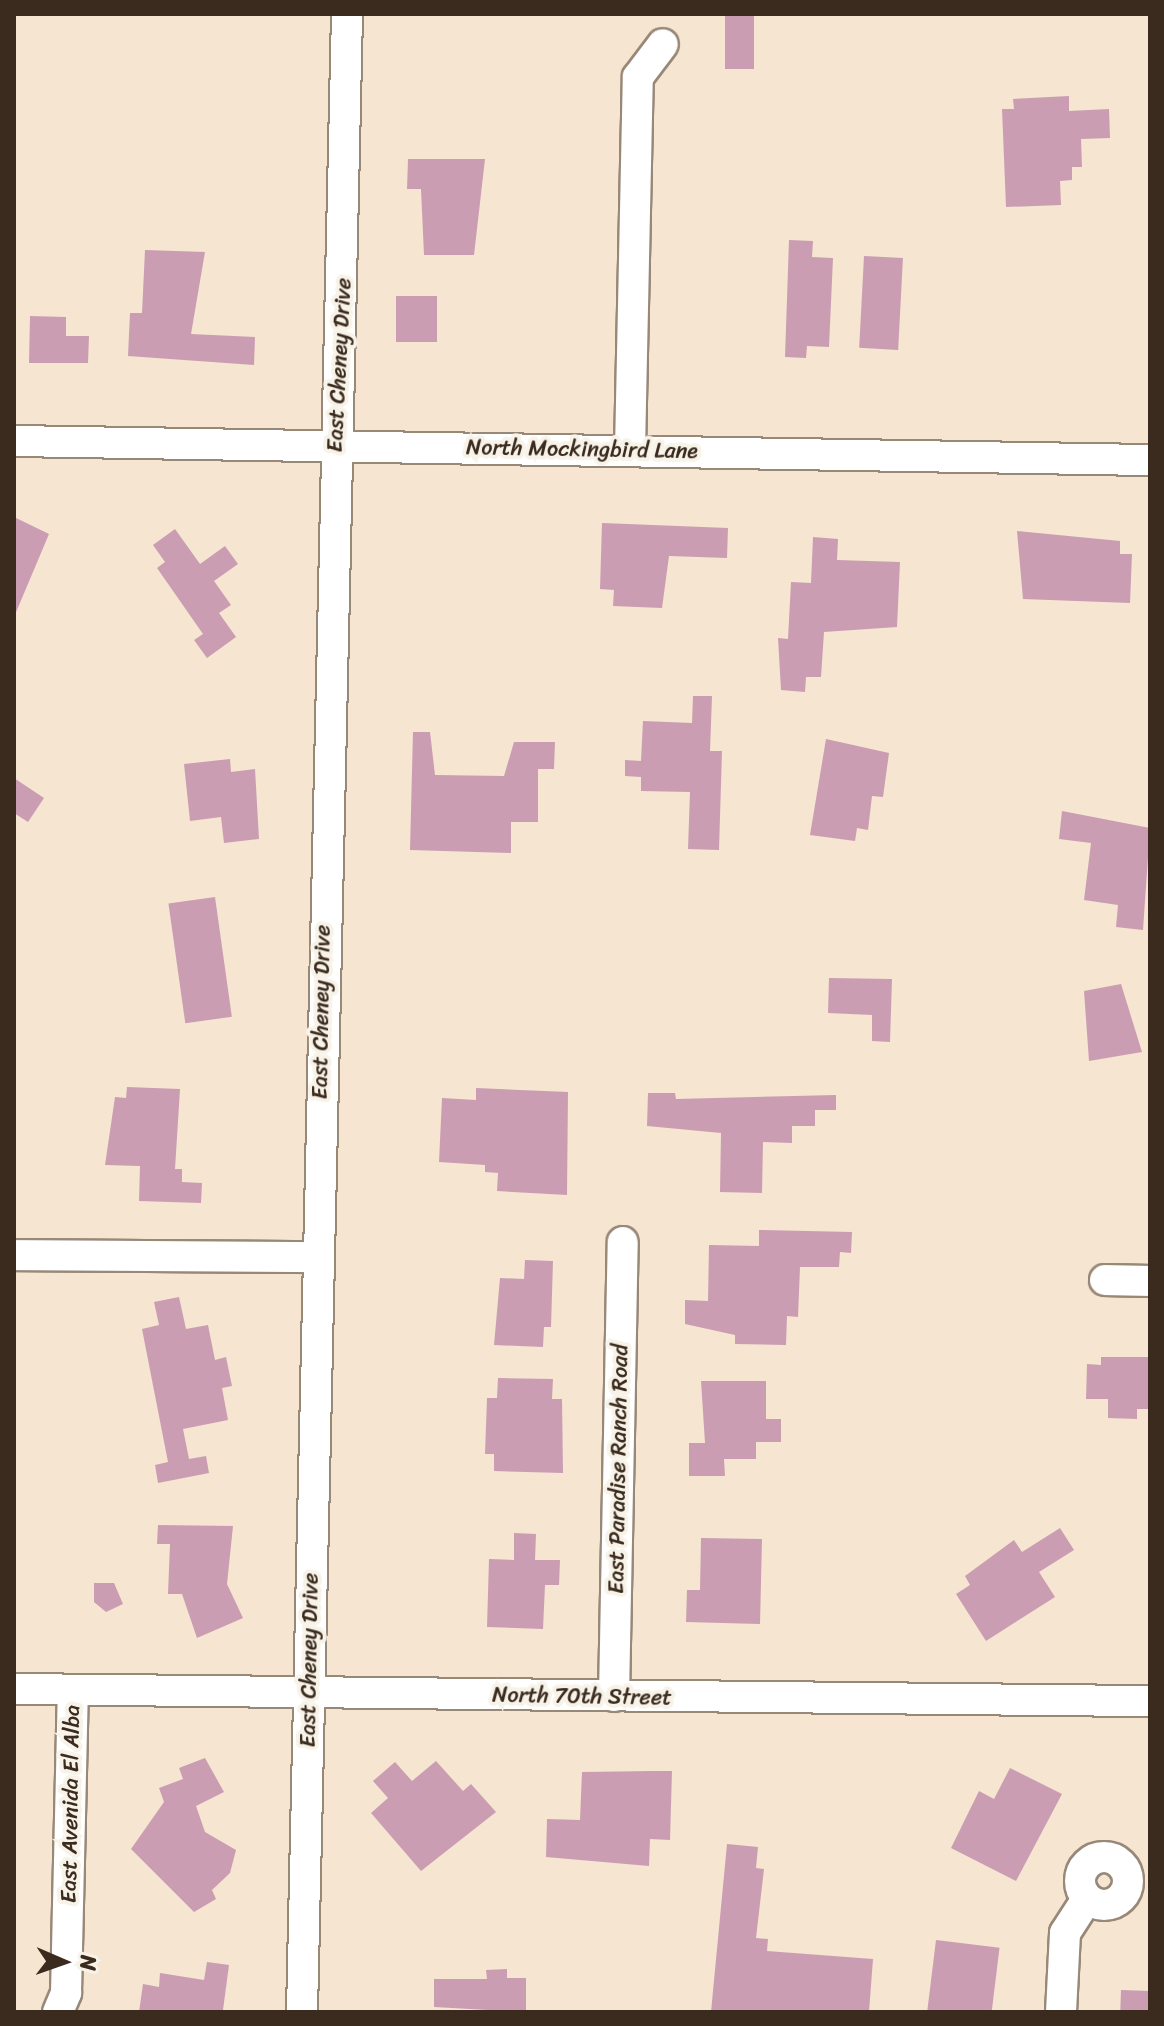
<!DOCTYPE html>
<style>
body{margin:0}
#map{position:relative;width:1164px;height:2026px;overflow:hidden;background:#f5e5d1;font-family:Sriracha,sans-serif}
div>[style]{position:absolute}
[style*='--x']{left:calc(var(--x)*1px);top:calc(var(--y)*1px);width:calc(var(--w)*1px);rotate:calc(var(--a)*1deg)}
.building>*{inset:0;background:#cb9db3;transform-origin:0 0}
.roads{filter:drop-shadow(2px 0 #988878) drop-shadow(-2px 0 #988878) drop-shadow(0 2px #988878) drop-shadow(0 -2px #988878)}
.minor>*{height:30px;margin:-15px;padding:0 15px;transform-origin:15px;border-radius:15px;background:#fff}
.minor>.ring{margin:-15px;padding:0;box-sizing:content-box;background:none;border:30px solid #fff;border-radius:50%}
span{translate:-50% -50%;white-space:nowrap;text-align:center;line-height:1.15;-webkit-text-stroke:8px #f7f3e8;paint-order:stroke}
.street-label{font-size:22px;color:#3b2a1e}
.frame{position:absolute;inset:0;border:16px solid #3b2a1e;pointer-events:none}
.north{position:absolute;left:24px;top:1922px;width:80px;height:80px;-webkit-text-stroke:6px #f7f3e8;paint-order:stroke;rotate:92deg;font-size:22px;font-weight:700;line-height:32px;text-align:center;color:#3b2a1e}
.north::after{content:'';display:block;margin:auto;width:28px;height:36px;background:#3b2a1e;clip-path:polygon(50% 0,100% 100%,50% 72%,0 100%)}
</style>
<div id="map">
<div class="building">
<div style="left:725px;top:14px;width:29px;height:55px"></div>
<div style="clip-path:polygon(1069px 96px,1069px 111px,1109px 109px,1110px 138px,1081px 139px,1082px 167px,1072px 167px,1072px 180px,1060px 181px,1061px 205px,1006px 207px,1002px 109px,1014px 109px,1013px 99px)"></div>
<div style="clip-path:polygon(408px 159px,485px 159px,474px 255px,424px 255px,421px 189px,407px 189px)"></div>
<div style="clip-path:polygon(789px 240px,813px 241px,812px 257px,833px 258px,829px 347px,807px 346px,806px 358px,785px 357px)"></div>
<div style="clip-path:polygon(145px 250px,205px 252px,191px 334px,255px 337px,254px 365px,128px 356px,130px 313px,142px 313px)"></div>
<div style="left:864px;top:256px;width:39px;height:92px;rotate:3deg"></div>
<div style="left:396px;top:296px;width:41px;height:46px"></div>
<div style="clip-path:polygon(30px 316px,66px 317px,66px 336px,89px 336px,88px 363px,29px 363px)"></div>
<div style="clip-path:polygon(14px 517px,49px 534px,14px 617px)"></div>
<div style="clip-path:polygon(602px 523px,728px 528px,727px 558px,669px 556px,662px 608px,613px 606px,614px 590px,600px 589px)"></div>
<div style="clip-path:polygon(175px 529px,200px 564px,225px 546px,238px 564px,214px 581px,231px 605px,219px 613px,236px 637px,207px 658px,194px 640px,203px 634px,157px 568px,165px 562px,153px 545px)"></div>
<div style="clip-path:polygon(1017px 531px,1120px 541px,1120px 554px,1132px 554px,1130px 603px,1023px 599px)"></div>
<div style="clip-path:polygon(813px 537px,838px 539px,837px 560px,900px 562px,897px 627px,824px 632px,821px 677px,806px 677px,805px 692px,781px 690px,778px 638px,788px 639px,791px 582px,811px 583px)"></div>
<div style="clip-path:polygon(693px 696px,712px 696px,710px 751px,722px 751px,719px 850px,688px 849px,690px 792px,641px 791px,641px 777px,625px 776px,625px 760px,641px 761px,643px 721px,692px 723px)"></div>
<div style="clip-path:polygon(413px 732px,430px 732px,435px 775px,504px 776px,514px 742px,555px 742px,554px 769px,538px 769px,538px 822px,511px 822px,511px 853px,410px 850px)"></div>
<div style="clip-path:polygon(826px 739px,889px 753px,883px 797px,872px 796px,868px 830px,857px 828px,855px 841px,810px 835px)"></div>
<div style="clip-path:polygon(230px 759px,231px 772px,255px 769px,259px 839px,224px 843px,221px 817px,190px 821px,184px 764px)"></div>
<div style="clip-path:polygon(14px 778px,44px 798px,28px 822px,14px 813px)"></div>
<div style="clip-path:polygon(1062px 811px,1150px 828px,1143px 930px,1116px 927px,1118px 905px,1084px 900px,1091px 843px,1059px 839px)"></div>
<div style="left:215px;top:897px;width:121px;height:47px;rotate:82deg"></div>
<div style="clip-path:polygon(829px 978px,892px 979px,890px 1042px,872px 1041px,872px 1015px,828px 1013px)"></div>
<div style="clip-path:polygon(1121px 984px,1142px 1052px,1089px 1061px,1084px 991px)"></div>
<div style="clip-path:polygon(127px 1087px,180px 1089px,175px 1169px,182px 1169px,182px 1182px,202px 1183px,201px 1203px,139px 1201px,140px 1166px,105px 1165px,115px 1097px,126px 1098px)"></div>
<div style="clip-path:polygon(476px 1088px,568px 1092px,567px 1195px,497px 1191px,498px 1173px,485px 1172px,485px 1165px,439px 1162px,442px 1098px,476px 1100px)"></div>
<div style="clip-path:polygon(648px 1093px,675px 1093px,676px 1099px,836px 1095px,836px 1110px,815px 1110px,815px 1126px,792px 1126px,792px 1143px,763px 1142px,762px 1193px,720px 1192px,721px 1133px,647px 1126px)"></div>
<div style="clip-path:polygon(759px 1230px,852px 1232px,851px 1253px,840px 1252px,839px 1267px,800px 1267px,798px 1317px,787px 1316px,786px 1345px,735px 1344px,735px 1335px,685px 1324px,685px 1300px,708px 1301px,709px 1245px,759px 1246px)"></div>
<div style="clip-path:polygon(525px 1260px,553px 1261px,551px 1327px,544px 1327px,543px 1347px,494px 1345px,500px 1278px,524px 1279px)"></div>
<div style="clip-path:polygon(179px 1297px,186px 1329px,208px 1325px,215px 1360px,226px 1357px,232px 1386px,222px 1388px,228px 1420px,183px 1429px,189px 1459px,206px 1456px,209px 1473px,158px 1483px,155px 1465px,168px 1462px,142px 1329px,159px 1325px,154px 1302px)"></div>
<div style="clip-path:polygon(1101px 1357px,1150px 1357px,1150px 1409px,1137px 1409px,1137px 1419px,1108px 1418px,1108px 1399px,1086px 1399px,1087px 1364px,1101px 1365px)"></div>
<div style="clip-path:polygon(498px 1378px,553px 1379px,552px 1399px,562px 1399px,563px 1473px,494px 1471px,494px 1454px,485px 1454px,487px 1398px,497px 1398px)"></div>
<div style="clip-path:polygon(701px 1381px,766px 1381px,766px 1419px,781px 1419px,781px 1442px,756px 1442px,756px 1459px,724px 1459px,725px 1476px,689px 1476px,689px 1443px,705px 1443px)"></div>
<div style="clip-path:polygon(158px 1525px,233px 1526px,227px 1584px,243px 1618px,197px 1638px,182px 1594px,168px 1594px,170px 1544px,157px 1544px)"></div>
<div style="clip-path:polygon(1060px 1528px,1074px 1550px,1039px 1572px,1055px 1597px,986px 1641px,956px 1594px,970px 1585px,965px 1576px,1014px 1540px,1022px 1552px)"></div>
<div style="clip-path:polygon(514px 1533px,536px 1534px,535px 1560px,560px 1560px,559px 1585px,545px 1585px,543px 1629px,487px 1627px,489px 1559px,514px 1560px)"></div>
<div style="clip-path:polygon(701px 1538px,762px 1539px,760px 1624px,686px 1622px,687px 1590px,700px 1590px)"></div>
<div style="clip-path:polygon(94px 1583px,114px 1583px,123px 1604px,106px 1612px,94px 1602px)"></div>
<div style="clip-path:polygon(205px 1758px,224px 1792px,196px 1806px,205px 1832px,236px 1850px,230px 1873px,212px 1890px,216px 1899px,194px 1912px,131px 1849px,164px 1802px,159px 1788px,183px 1779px,179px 1768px)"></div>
<div style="clip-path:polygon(436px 1761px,463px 1791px,471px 1784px,496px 1812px,421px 1871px,371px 1813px,388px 1798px,373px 1781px,395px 1762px,412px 1781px)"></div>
<div style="clip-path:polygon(1010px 1768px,1062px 1794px,1016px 1881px,951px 1848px,979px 1791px,994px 1799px)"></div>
<div style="clip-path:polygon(653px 1771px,672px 1771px,670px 1840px,650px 1839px,649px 1866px,546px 1857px,547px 1819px,580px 1820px,582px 1772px)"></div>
<div style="clip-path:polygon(727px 1844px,758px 1847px,756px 1868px,764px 1869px,756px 1938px,768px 1939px,767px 1951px,873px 1959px,869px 2012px,711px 2012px)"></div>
<div style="left:936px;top:1940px;width:64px;height:73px;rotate:7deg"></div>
<div style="clip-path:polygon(207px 1962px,229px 1965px,223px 2010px,139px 2012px,143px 1984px,159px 1987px,160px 1973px,204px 1980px)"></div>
<div style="clip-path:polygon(507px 1969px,507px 1978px,526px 1978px,526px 2012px,434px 2007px,434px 1979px,487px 1979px,486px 1970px)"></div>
<div style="left:1121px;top:1990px;width:29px;height:22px;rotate:2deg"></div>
</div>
<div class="roads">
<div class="minor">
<div style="--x:14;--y:441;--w:1136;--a:0.96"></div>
<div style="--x:630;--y:450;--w:373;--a:-88.8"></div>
<div style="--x:638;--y:77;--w:41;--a:-52.9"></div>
<div style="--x:14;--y:1255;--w:302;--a:0.4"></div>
<div style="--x:1105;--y:1280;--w:45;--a:1.3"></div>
<div style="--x:14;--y:1689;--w:1136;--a:0.61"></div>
<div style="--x:614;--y:1696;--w:454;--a:-88.9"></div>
<div class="ring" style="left:1080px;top:1857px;width:18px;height:18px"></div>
<div style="--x:58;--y:2012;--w:21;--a:-67"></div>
<div style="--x:66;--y:1993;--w:303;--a:-88.7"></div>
<div style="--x:302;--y:2012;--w:1999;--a:-88.71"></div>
<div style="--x:1061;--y:2012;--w:79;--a:-87.1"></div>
<div style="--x:1065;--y:1933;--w:40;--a:-57.1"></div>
</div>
</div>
<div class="street-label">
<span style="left:339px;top:365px;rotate:-87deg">East Cheney Drive</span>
<span style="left:582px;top:449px;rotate:1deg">North Mockingbird Lane</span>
<span style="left:321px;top:1012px;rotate:-89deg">East Cheney Drive</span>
<span style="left:618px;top:1469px;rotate:-89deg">East Paradise Ranch Road</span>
<span style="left:309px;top:1660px;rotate:-89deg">East Cheney Drive</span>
<span style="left:582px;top:1696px;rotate:1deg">North 70th Street</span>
<span style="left:70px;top:1804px;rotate:-89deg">East Avenida El Alba</span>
</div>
<div class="frame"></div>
<div class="north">N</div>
</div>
